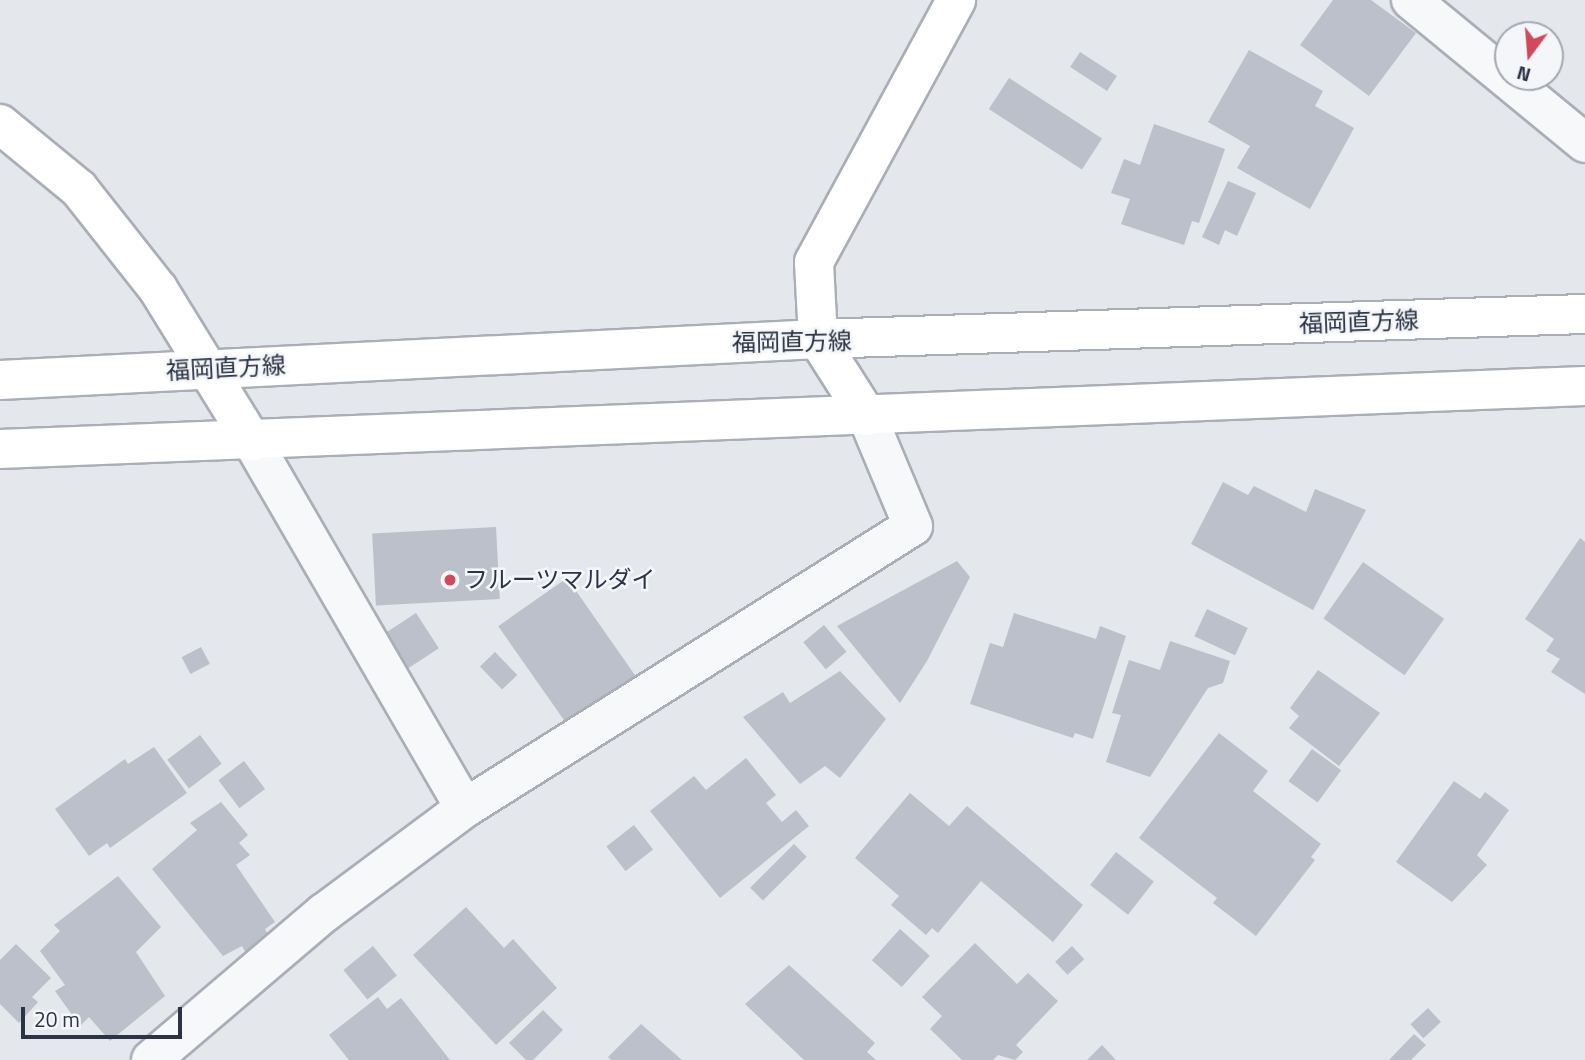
<!DOCTYPE html>
<meta charset="utf-8">
<style>
body{margin:0}
#map{position:relative;width:1585px;height:1060px;overflow:hidden;background:#e4e7ec;font-family:"Titillium Web","Noto Sans JP",sans-serif}
div>[style]{position:absolute}
[style*='--x']{left:calc(var(--x)*1px);top:calc(var(--y)*1px);width:calc(var(--w)*1px);rotate:calc(var(--a)*1deg)}
.building>*{inset:0;background:#bbc0ca;transform-origin:0 0}
.roads{filter:drop-shadow(2px 0 #a9aeb7) drop-shadow(-2px 0 #a9aeb7) drop-shadow(0 2px #a9aeb7) drop-shadow(0 -2px #a9aeb7)}
.street>*{height:38px;margin:-19px;padding:0 19px;transform-origin:19px;border-radius:19px;background:#f7f8fa}
.secondary>*{height:38px;margin:-19px;padding:0 19px;transform-origin:19px;border-radius:19px;background:#fff}
.primary>*{height:38px;margin:-19px;padding:0 19px;transform-origin:19px;border-radius:19px;background:#fff}
.dots>*{width:19px;height:19px;translate:-50% -50%;box-sizing:border-box;border:4px solid #f4f6f9;border-radius:50%}
span{translate:-50% -50%;white-space:nowrap;text-align:center;line-height:1.15;-webkit-text-stroke:5px #f4f6f9;paint-order:stroke}
.street-label{font-size:24px;color:#2b3445}
.poi-label{font-size:24px;color:#2b3445}
.left{translate:0 -50%;text-align:left}
.north{position:absolute;left:1494px;top:21px;width:70px;height:70px;box-sizing:border-box;background:#f4f6f9;border:2px solid #a4a8b1;border-radius:50%;rotate:196deg;font-size:19px;font-weight:700;line-height:28px;text-align:center;color:#2b3445}
.north::after{content:'';display:block;margin:auto;width:24px;height:32px;background:#d1495b;clip-path:polygon(50% 0,100% 100%,50% 72%,0 100%)}
.scale{position:absolute;left:21px;top:1007px;width:161px;height:32px;box-sizing:border-box;border:4px solid #2b3445;border-top:0;padding-left:9px;font-size:21px;line-height:24px;white-space:nowrap;color:#2b3445;-webkit-text-stroke:5px #f4f6f9;paint-order:stroke}
</style>
<div id="map">
<div class="building">
<div style="clip-path:polygon(1333px 0,1371px 0,1416px 33px,1369px 96px,1300px 45px)"></div>
<div style="clip-path:polygon(1249px 50px,1323px 91px,1315px 106px,1354px 128px,1310px 209px,1237px 168px,1250px 146px,1208px 122px)"></div>
<div style="left:1080px;top:52px;width:44px;height:18px;rotate:33deg"></div>
<div style="left:1009px;top:78px;width:111px;height:37px;rotate:33deg"></div>
<div style="clip-path:polygon(1154px 124px,1225px 149px,1199px 223px,1192px 221px,1184px 245px,1121px 224px,1130px 199px,1111px 193px,1124px 159px,1140px 165px)"></div>
<div style="clip-path:polygon(1228px 181px,1256px 193px,1237px 236px,1225px 230px,1219px 245px,1202px 237px)"></div>
<div style="clip-path:polygon(1223px 482px,1248px 495px,1254px 486px,1306px 512px,1315px 489px,1366px 510px,1313px 610px,1191px 544px)"></div>
<div style="left:496px;top:527px;width:72px;height:124px;rotate:87deg"></div>
<div style="clip-path:polygon(1580px 538px,1585px 542px,1585px 694px,1551px 672px,1560px 659px,1546px 651px,1554px 639px,1525px 619px)"></div>
<div style="clip-path:polygon(957px 561px,970px 577px,927px 661px,900px 703px,837px 626px)"></div>
<div style="left:1363px;top:562px;width:99px;height:69px;rotate:35deg"></div>
<div style="left:567px;top:578px;width:129px;height:84px;rotate:55deg"></div>
<div style="left:1207px;top:609px;width:45px;height:30px;rotate:25deg"></div>
<div style="left:416px;top:613px;width:42px;height:37px;rotate:57deg"></div>
<div style="clip-path:polygon(1014px 613px,1096px 639px,1100px 626px,1126px 636px,1093px 739px,1075px 733px,1073px 738px,970px 704px,990px 643px,1003px 647px)"></div>
<div style="left:824px;top:625px;width:35px;height:27px;rotate:50deg"></div>
<div style="clip-path:polygon(1170px 641px,1230px 661px,1223px 683px,1208px 688px,1150px 777px,1106px 762px,1121px 715px,1112px 713px,1129px 660px,1160px 670px)"></div>
<div style="left:201px;top:647px;width:19px;height:22px;rotate:62deg"></div>
<div style="left:495px;top:652px;width:32px;height:21px;rotate:46deg"></div>
<div style="clip-path:polygon(1318px 670px,1380px 713px,1339px 766px,1289px 728px,1299px 716px,1290px 708px)"></div>
<div style="clip-path:polygon(840px 671px,886px 719px,840px 778px,825px 766px,800px 784px,743px 717px,783px 692px,790px 703px)"></div>
<div style="clip-path:polygon(1219px 733px,1268px 771px,1253px 791px,1321px 844px,1311px 857px,1315px 860px,1256px 936px,1213px 903px,1217px 898px,1139px 838px)"></div>
<div style="left:200px;top:735px;width:36px;height:41px;rotate:53deg"></div>
<div style="clip-path:polygon(154px 747px,187px 793px,110px 848px,107px 843px,89px 856px,55px 809px,125px 759px,128px 764px)"></div>
<div style="left:1312px;top:749px;width:36px;height:40px;rotate:36deg"></div>
<div style="clip-path:polygon(746px 758px,776px 795px,766px 803px,782px 822px,796px 810px,809px 826px,720px 898px,650px 811px,694px 776px,706px 790px)"></div>
<div style="left:244px;top:761px;width:35px;height:32px;rotate:53deg"></div>
<div style="clip-path:polygon(1454px 781px,1480px 799px,1485px 792px,1509px 810px,1477px 855px,1487px 865px,1452px 902px,1396px 862px)"></div>
<div style="clip-path:polygon(910px 793px,949px 826px,967px 806px,1083px 905px,1053px 942px,981px 881px,938px 933px,932px 928px,926px 935px,891px 905px,899px 896px,855px 858px)"></div>
<div style="clip-path:polygon(221px 802px,248px 835px,239px 843px,250px 855px,236px 865px,275px 922px,265px 929px,271px 941px,247px 955px,242px 946px,223px 956px,152px 869px,197px 830px,190px 823px)"></div>
<div style="left:634px;top:825px;width:31px;height:35px;rotate:52deg"></div>
<div style="left:794px;top:844px;width:18px;height:62px;rotate:45deg"></div>
<div style="left:1116px;top:852px;width:48px;height:42px;rotate:38deg"></div>
<div style="clip-path:polygon(118px 876px,161px 927px,136px 952px,165px 996px,110px 1041px,89px 1017px,80px 1026px,55px 991px,65px 985px,40px 951px,60px 931px,54px 925px)"></div>
<div style="clip-path:polygon(466px 907px,504px 948px,513px 939px,557px 988px,496px 1045px,413px 955px)"></div>
<div style="left:900px;top:929px;width:40px;height:42px;rotate:42deg"></div>
<div style="clip-path:polygon(975px 943px,1017px 984px,1028px 973px,1058px 1001px,1016px 1045px,1023px 1052px,1015px 1060px,998px 1055px,993px 1060px,962px 1060px,930px 1029px,942px 1016px,922px 997px)"></div>
<div style="clip-path:polygon(16px 944px,51px 978px,32px 997px,38px 1002px,19px 1023px,0 1004px,0 960px)"></div>
<div style="left:373px;top:946px;width:38px;height:38px;rotate:51deg"></div>
<div style="left:1072px;top:946px;width:18px;height:23px;rotate:47deg"></div>
<div style="clip-path:polygon(789px 965px,875px 1043px,867px 1052px,876px 1060px,804px 1060px,745px 1004px)"></div>
<div style="clip-path:polygon(378px 997px,387px 1009px,401px 998px,450px 1060px,349px 1060px,329px 1035px)"></div>
<div style="left:1428px;top:1008px;width:19px;height:24px;rotate:47deg"></div>
<div style="clip-path:polygon(543px 1010px,563px 1030px,533px 1060px,526px 1060px,509px 1043px)"></div>
<div style="clip-path:polygon(641px 1024px,682px 1060px,611px 1060px,608px 1057px)"></div>
<div style="clip-path:polygon(1414px 1034px,1426px 1045px,1411px 1060px,1389px 1060px)"></div>
<div style="clip-path:polygon(1102px 1045px,1116px 1060px,1087px 1060px)"></div>
</div>
<div class="roads">
<div class="street">
<div style="--x:1411;--y:0;--w:225;--a:39.4"></div>
<div style="--x:252;--y:441;--w:424;--a:59.9"></div>
<div style="--x:151;--y:1060;--w:227;--a:-40.4"></div>
<div style="--x:324;--y:913;--w:176;--a:-36.7"></div>
<div style="--x:465;--y:808;--w:529;--a:-32.19"></div>
<div style="--x:913;--y:526;--w:119;--a:-112.7"></div>
</div>
<div class="secondary">
<div style="--x:0;--y:124;--w:102;--a:39.4"></div>
<div style="--x:79;--y:189;--w:127;--a:51.7"></div>
<div style="--x:158;--y:289;--w:179;--a:58.3"></div>
<div style="--x:867;--y:416;--w:91;--a:-122.5"></div>
<div style="--x:818;--y:339;--w:77;--a:-93"></div>
<div style="--x:814;--y:262;--w:298;--a:-61.5"></div>
</div>
<div class="primary">
<div style="--x:0;--y:380;--w:819;--a:-2.87"></div>
<div style="--x:818;--y:339;--w:767;--a:-1.87"></div>
<div style="--x:0;--y:449;--w:1586;--a:-2.28"></div>
</div>
</div>
<div class="dots">
<div style="left:450px;top:580px;background:#d1495b"></div>
</div>
<div class="street-label">
<span style="left:1359px;top:322px;rotate:-2deg">福岡直方線</span>
<span style="left:792px;top:342px;rotate:-1deg">福岡直方線</span>
<span style="left:226px;top:368px;rotate:-3deg">福岡直方線</span>
</div>
<div class="poi-label">
<span class="left" style="left:464px;top:580px">フルーツマルダイ</span>
</div>
<div class="north">N</div>
<div class="scale">20 m</div>
</div>
